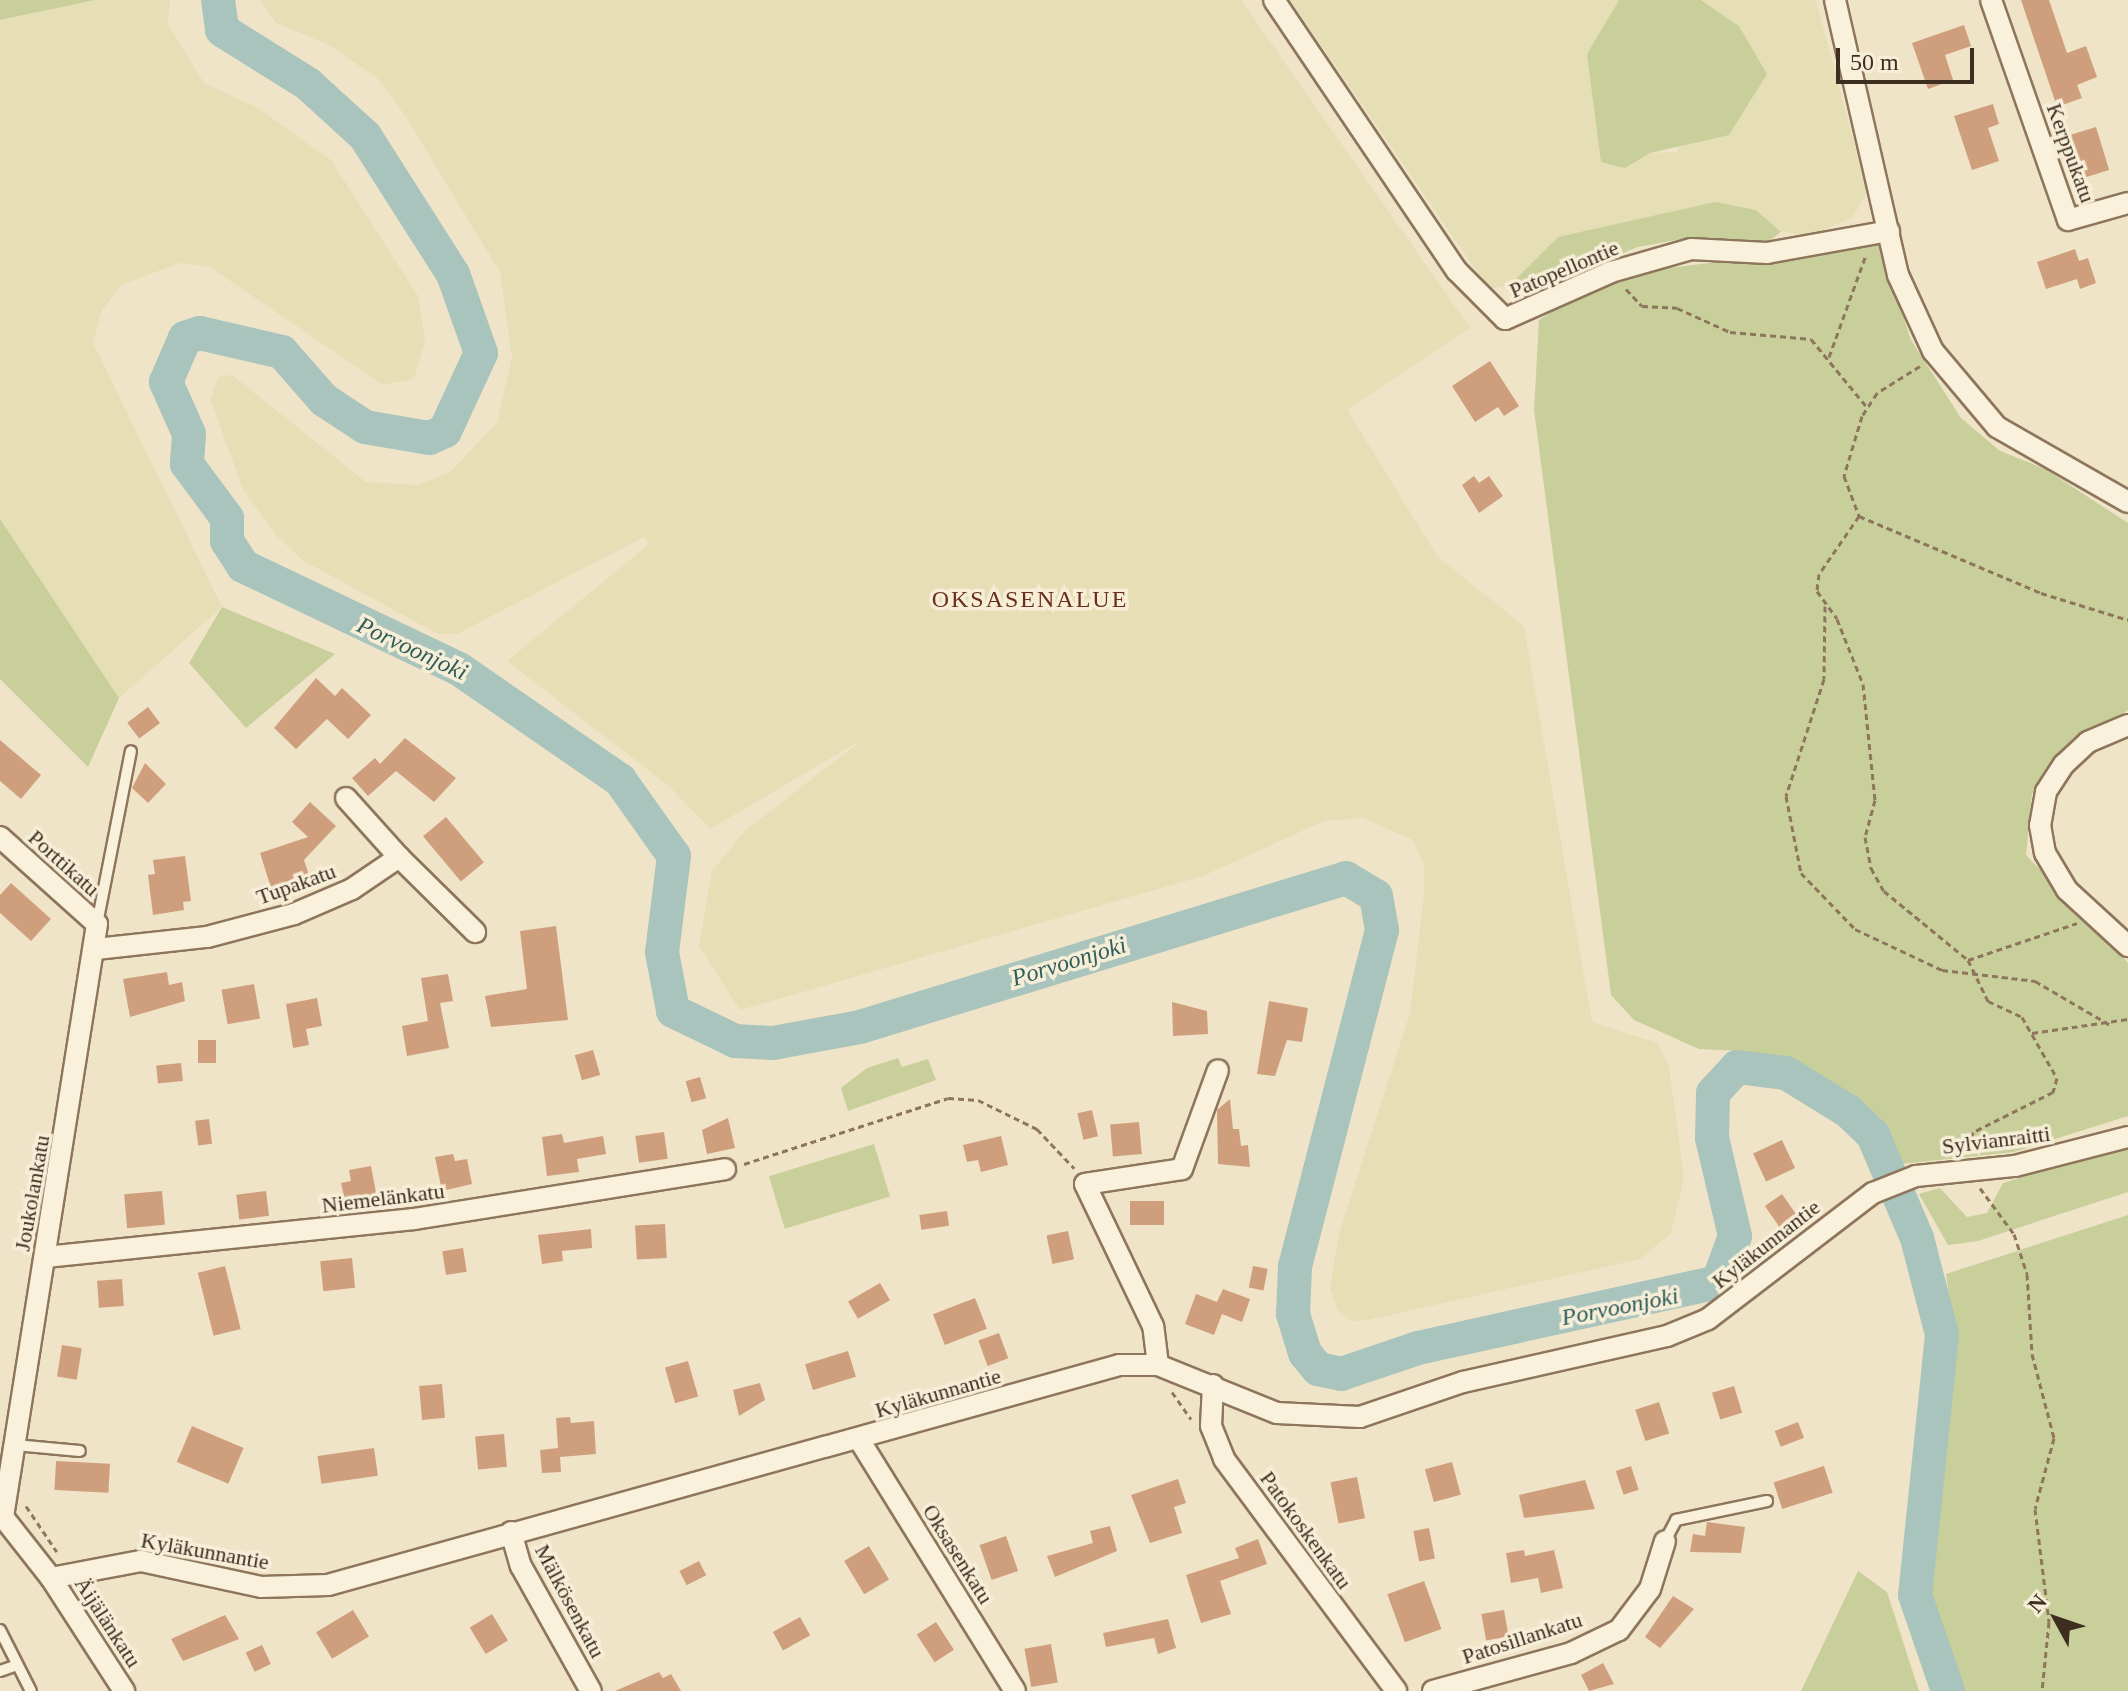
<!DOCTYPE html>
<meta charset="utf-8">
<style>
body{margin:0}
#map{position:relative;width:2128px;height:1691px;overflow:hidden;background:#f0e4c8;font-family:"Times New Roman",serif}
div>[style]{position:absolute}
[style*='--x']{left:calc(var(--x)*1px);top:calc(var(--y)*1px);width:calc(var(--w)*1px);rotate:calc(var(--a)*1deg)}
.farmland>*{inset:0;background:#e6deb5}
.green>*{inset:0;background:#c9cf9b;transform-origin:0 0}
.river>*{height:34px;margin:-17px;padding:0 17px;transform-origin:17px;border-radius:17px;background:#a9c4bc}
.building>*{inset:0;background:#cf9f7d;transform-origin:0 0}
.path>*{height:3px;margin-top:-1.5px;transform-origin:0;background:repeating-linear-gradient(90deg,#8d765c 0 6px,transparent 0 10px)}
.roads{filter:drop-shadow(2px 0 #8d765c) drop-shadow(-2px 0 #8d765c) drop-shadow(0 2px #8d765c) drop-shadow(0 -2px #8d765c)}
.service>*{height:10px;margin:-5px;padding:0 5px;transform-origin:5px;border-radius:5px;background:#faf1dc}
.minor>*{height:20px;margin:-10px;padding:0 10px;transform-origin:10px;border-radius:10px;background:#faf1dc}
span{translate:-50% -50%;white-space:nowrap;text-align:center;line-height:1.15;-webkit-text-stroke:7px #f7eed8;paint-order:stroke}
.street-label{font-size:22px;color:#3d2e20}
.neighbourhood-label{font-size:24px;color:#6b2e1e;letter-spacing:2px}
.water-label{font-size:24px;color:#2f5d5a;font-style:italic}
.north{position:absolute;left:2016px;top:1579px;width:80px;height:80px;-webkit-text-stroke:6px #f7eed8;paint-order:stroke;rotate:310deg;font-size:22px;font-weight:700;line-height:32px;text-align:center;color:#3d2e20}
.north::after{content:'';display:block;margin:auto;width:28px;height:36px;background:#3d2e20;clip-path:polygon(50% 0,100% 100%,50% 72%,0 100%)}
.scale{position:absolute;left:1836px;top:48px;width:138px;height:36px;box-sizing:border-box;border:4px solid #3d2e20;border-top:0;padding-left:10px;font-size:24px;line-height:28px;white-space:nowrap;color:#3d2e20;-webkit-text-stroke:6px #f7eed8;paint-order:stroke}
</style>
<div id="map">
<div class="farmland">
<div style="clip-path:polygon(95px 0,170px 0,168px 24px,204px 83px,258px 108px,331px 160px,418px 296px,425px 340px,414px 379px,383px 385px,210px 267px,179px 263px,122px 285px,102px 310px,93px 343px,222px 607px,119px 698px,0 519px,0 20px)"></div>
<div style="clip-path:polygon(260px 0,1241px 0,1470px 328px,1347px 410px,1438px 557px,1524px 626px,1592px 1022px,1657px 1043px,1669px 1067px,1684px 1178px,1671px 1233px,1640px 1259px,1368px 1320px,1351px 1321px,1337px 1310px,1330px 1288px,1339px 1234px,1410px 1013px,1424px 894px,1424px 865px,1413px 840px,1363px 818px,1324px 821px,1203px 876px,740px 1010px,699px 946px,712px 871px,745px 831px,863px 739px,710px 829px,669px 786px,507px 661px,649px 544px,644px 537px,457px 634px,438px 634px,302px 560px,274px 533px,243px 489px,221px 429px,211px 400px,218px 377px,232px 375px,366px 482px,416px 485px,449px 473px,497px 423px,512px 357px,500px 272px,406px 117px,377px 78px,329px 45px,276px 23px)"></div>
<div style="clip-path:polygon(1290px 0,1619px 0,1587px 54px,1625px 168px,1650px 153px,1677px 152px,1739px 26px,1701px 0,1816px 0,1867px 192px,1853px 217px,1813px 235px,1781px 232px,1756px 210px,1558px 237px,1510px 285px,1489px 289px)"></div>
</div>
<div class="green">
<div style="clip-path:polygon(0 0,95px 0,0 20px)"></div>
<div style="clip-path:polygon(1619px 0,1701px 0,1739px 26px,1767px 74px,1729px 135px,1650px 153px,1625px 168px,1601px 162px,1587px 54px)"></div>
<div style="clip-path:polygon(1715px 202px,1756px 210px,1781px 232px,1769px 241px,1693px 237px,1638px 247px,1512px 297px,1510px 285px,1558px 237px)"></div>
<div style="clip-path:polygon(1878px 241px,1911px 340px,1961px 418px,2000px 451px,2045px 469px,2128px 523px,2128px 710px,2051px 761px,2032px 794px,2026px 855px,2128px 963px,2128px 1116px,2014px 1152px,1901px 1164px,1880px 1126px,1840px 1088px,1741px 1051px,1699px 1049px,1634px 1020px,1611px 995px,1534px 410px,1539px 320px,1608px 276px)"></div>
<div style="clip-path:polygon(0 519px,119px 698px,88px 767px,0 679px)"></div>
<div style="clip-path:polygon(222px 607px,335px 654px,246px 728px,189px 663px)"></div>
<div style="clip-path:polygon(898px 1058px,902px 1067px,928px 1059px,936px 1080px,848px 1111px,841px 1088px,867px 1068px)"></div>
<div style="left:874px;top:1144px;width:55px;height:110px;rotate:73deg"></div>
<div style="clip-path:polygon(2128px 1145px,2128px 1192px,1978px 1241px,1948px 1245px,1919px 1194px,1940px 1188px,1967px 1217px,1987px 1213px,2003px 1183px)"></div>
<div style="clip-path:polygon(2128px 1215px,2128px 1691px,1963px 1691px,1925px 1588px,1957px 1352px,1946px 1274px)"></div>
<div style="clip-path:polygon(1858px 1571px,1887px 1592px,1919px 1691px,1801px 1691px)"></div>
</div>
<div class="river">
<div style="--x:218;--y:0;--w:30;--a:82"></div>
<div style="--x:222;--y:30;--w:102;--a:32.1"></div>
<div style="--x:308;--y:84;--w:77;--a:42.4"></div>
<div style="--x:365;--y:136;--w:164;--a:57.5"></div>
<div style="--x:453;--y:274;--w:84;--a:70.5"></div>
<div style="--x:481;--y:353;--w:86;--a:114.8"></div>
<div style="--x:445;--y:431;--w:17;--a:156"></div>
<div style="--x:429;--y:438;--w:65;--a:-170.2"></div>
<div style="--x:365;--y:427;--w:49;--a:-146.6"></div>
<div style="--x:324;--y:400;--w:64;--a:-131.2"></div>
<div style="--x:282;--y:352;--w:84;--a:-167"></div>
<div style="--x:200;--y:333;--w:16;--a:162"></div>
<div style="--x:185;--y:338;--w:48;--a:113.4"></div>
<div style="--x:166;--y:382;--w:57;--a:66.1"></div>
<div style="--x:189;--y:434;--w:30;--a:94"></div>
<div style="--x:187;--y:464;--w:67;--a:53.5"></div>
<div style="--x:227;--y:518;--w:23;--a:90"></div>
<div style="--x:227;--y:541;--w:30;--a:57"></div>
<div style="--x:243;--y:566;--w:239;--a:25.5"></div>
<div style="--x:459;--y:669;--w:196;--a:34.6"></div>
<div style="--x:620;--y:780;--w:93;--a:54.6"></div>
<div style="--x:674;--y:856;--w:97;--a:97.1"></div>
<div style="--x:662;--y:952;--w:60;--a:79.4"></div>
<div style="--x:673;--y:1011;--w:69;--a:25.8"></div>
<div style="--x:735;--y:1041;--w:38;--a:3"></div>
<div style="--x:773;--y:1043;--w:88;--a:-10.4"></div>
<div style="--x:860;--y:1027;--w:508;--a:-17.04"></div>
<div style="--x:1346;--y:878;--w:35;--a:31"></div>
<div style="--x:1376;--y:896;--w:35;--a:80"></div>
<div style="--x:1382;--y:930;--w:348;--a:104.5"></div>
<div style="--x:1295;--y:1267;--w:47;--a:92.4"></div>
<div style="--x:1293;--y:1314;--w:41;--a:72.9"></div>
<div style="--x:1305;--y:1353;--w:21;--a:51"></div>
<div style="--x:1318;--y:1369;--w:24;--a:12"></div>
<div style="--x:1341;--y:1374;--w:81;--a:-18.7"></div>
<div style="--x:1418;--y:1348;--w:307;--a:-12.4"></div>
<div style="--x:1718;--y:1282;--w:49;--a:-69.7"></div>
<div style="--x:1735;--y:1236;--w:101;--a:-103.2"></div>
<div style="--x:1712;--y:1138;--w:45;--a:-88.7"></div>
<div style="--x:1713;--y:1093;--w:35;--a:-47"></div>
<div style="--x:1737;--y:1067;--w:49;--a:7"></div>
<div style="--x:1786;--y:1073;--w:73;--a:31.5"></div>
<div style="--x:1848;--y:1111;--w:35;--a:44"></div>
<div style="--x:1873;--y:1135;--w:112;--a:66.9"></div>
<div style="--x:1917;--y:1238;--w:100;--a:75.5"></div>
<div style="--x:1942;--y:1335;--w:261;--a:95.9"></div>
<div style="--x:1915;--y:1595;--w:102;--a:71"></div>
</div>
<div class="building">
<div style="clip-path:polygon(2021px 0,2049px 0,2067px 53px,2086px 46px,2097px 77px,2077px 85px,2082px 98px,2057px 107px)"></div>
<div style="clip-path:polygon(1964px 25px,1971px 46px,1945px 55px,1953px 80px,1928px 89px,1912px 43px)"></div>
<div style="clip-path:polygon(1993px 104px,1999px 124px,1988px 128px,1999px 161px,1972px 170px,1954px 116px)"></div>
<div style="left:2096px;top:127px;width:45px;height:29px;rotate:73deg"></div>
<div style="clip-path:polygon(2075px 249px,2079px 261px,2088px 258px,2096px 283px,2080px 289px,2077px 279px,2046px 289px,2037px 262px)"></div>
<div style="clip-path:polygon(1490px 361px,1519px 406px,1504px 416px,1498px 407px,1475px 422px,1452px 386px)"></div>
<div style="clip-path:polygon(1474px 476px,1479px 483px,1489px 476px,1503px 496px,1479px 513px,1462px 485px)"></div>
<div style="clip-path:polygon(316px 678px,335px 696px,342px 688px,371px 715px,348px 739px,327px 719px,296px 749px,274px 728px)"></div>
<div style="left:148px;top:707px;width:20px;height:26px;rotate:53deg"></div>
<div style="clip-path:polygon(405px 738px,456px 778px,434px 802px,396px 771px,368px 796px,352px 778px,375px 758px,380px 764px)"></div>
<div style="clip-path:polygon(0 740px,41px 775px,21px 799px,0 781px)"></div>
<div style="clip-path:polygon(145px 763px,166px 784px,148px 803px,132px 788px)"></div>
<div style="clip-path:polygon(310px 802px,336px 826px,304px 860px,309px 875px,271px 888px,260px 853px,308px 837px,292px 822px)"></div>
<div style="left:446px;top:817px;width:59px;height:30px;rotate:50deg"></div>
<div style="clip-path:polygon(185px 856px,191px 901px,183px 902px,184px 910px,153px 915px,148px 875px,155px 874px,153px 860px)"></div>
<div style="clip-path:polygon(11px 883px,51px 919px,31px 941px,0 913px,0 895px)"></div>
<div style="clip-path:polygon(556px 926px,568px 1020px,491px 1027px,485px 996px,527px 989px,520px 931px)"></div>
<div style="clip-path:polygon(167px 972px,169px 985px,182px 982px,185px 1001px,130px 1017px,123px 979px)"></div>
<div style="clip-path:polygon(448px 974px,453px 1001px,440px 1003px,449px 1048px,407px 1056px,402px 1026px,428px 1021px,421px 978px)"></div>
<div style="left:254px;top:984px;width:35px;height:33px;rotate:80deg"></div>
<div style="clip-path:polygon(317px 998px,322px 1026px,306px 1029px,309px 1045px,293px 1048px,286px 1004px)"></div>
<div style="clip-path:polygon(1269px 1001px,1308px 1008px,1302px 1042px,1287px 1040px,1275px 1076px,1257px 1074px)"></div>
<div style="clip-path:polygon(1172px 1002px,1207px 1011px,1208px 1034px,1173px 1036px)"></div>
<div style="left:198px;top:1040px;width:18px;height:23px"></div>
<div style="left:593px;top:1050px;width:26px;height:19px;rotate:74deg"></div>
<div style="left:181px;top:1063px;width:18px;height:25px;rotate:84deg"></div>
<div style="left:700px;top:1077px;width:22px;height:15px;rotate:74deg"></div>
<div style="clip-path:polygon(1230px 1099px,1233px 1129px,1239px 1129px,1241px 1146px,1248px 1145px,1250px 1167px,1218px 1164px,1217px 1110px)"></div>
<div style="left:1092px;top:1110px;width:27px;height:15px;rotate:77deg"></div>
<div style="clip-path:polygon(728px 1118px,735px 1148px,707px 1154px,702px 1130px)"></div>
<div style="left:209px;top:1119px;width:25px;height:14px;rotate:83deg"></div>
<div style="left:1139px;top:1122px;width:32px;height:29px;rotate:85deg"></div>
<div style="left:664px;top:1132px;width:27px;height:29px;rotate:82deg"></div>
<div style="clip-path:polygon(562px 1134px,564px 1143px,603px 1136px,606px 1154px,577px 1159px,579px 1172px,547px 1176px,542px 1137px)"></div>
<div style="clip-path:polygon(1001px 1136px,1008px 1165px,981px 1172px,978px 1160px,967px 1162px,963px 1145px)"></div>
<div style="left:1782px;top:1140px;width:31px;height:32px;rotate:65deg"></div>
<div style="clip-path:polygon(453px 1154px,455px 1161px,467px 1159px,472px 1184px,442px 1191px,435px 1157px)"></div>
<div style="clip-path:polygon(371px 1166px,378px 1203px,347px 1209px,341px 1183px,351px 1181px,349px 1170px)"></div>
<div style="left:162px;top:1191px;width:34px;height:38px;rotate:85deg"></div>
<div style="left:266px;top:1191px;width:25px;height:30px;rotate:83deg"></div>
<div style="left:1782px;top:1194px;width:32px;height:21px;rotate:55deg"></div>
<div style="left:1130px;top:1201px;width:34px;height:24px"></div>
<div style="left:947px;top:1211px;width:15px;height:28px;rotate:82deg"></div>
<div style="left:665px;top:1224px;width:34px;height:30px;rotate:87deg"></div>
<div style="clip-path:polygon(591px 1229px,592px 1248px,562px 1251px,563px 1261px,542px 1264px,538px 1235px)"></div>
<div style="left:1068px;top:1231px;width:29px;height:22px;rotate:78deg"></div>
<div style="left:463px;top:1248px;width:24px;height:21px;rotate:81deg"></div>
<div style="left:352px;top:1258px;width:30px;height:32px;rotate:84deg"></div>
<div style="left:225px;top:1266px;width:65px;height:28px;rotate:76deg"></div>
<div style="left:1253px;top:1266px;width:15px;height:22px;rotate:11deg"></div>
<div style="left:122px;top:1279px;width:27px;height:25px;rotate:86deg"></div>
<div style="left:880px;top:1283px;width:20px;height:37px;rotate:60deg"></div>
<div style="clip-path:polygon(1223px 1289px,1250px 1299px,1242px 1322px,1222px 1314px,1214px 1335px,1185px 1324px,1196px 1294px,1217px 1302px)"></div>
<div style="left:975px;top:1298px;width:33px;height:45px;rotate:69deg"></div>
<div style="left:999px;top:1333px;width:27px;height:22px;rotate:70deg"></div>
<div style="left:62px;top:1345px;width:20px;height:32px;rotate:9deg"></div>
<div style="left:848px;top:1351px;width:27px;height:45px;rotate:73deg"></div>
<div style="left:688px;top:1361px;width:37px;height:24px;rotate:74deg"></div>
<div style="clip-path:polygon(760px 1383px,765px 1400px,739px 1416px,733px 1390px)"></div>
<div style="left:442px;top:1384px;width:34px;height:23px;rotate:85deg"></div>
<div style="left:1734px;top:1386px;width:28px;height:23px;rotate:73deg"></div>
<div style="left:1659px;top:1402px;width:33px;height:25px;rotate:72deg"></div>
<div style="clip-path:polygon(570px 1417px,571px 1423px,594px 1421px,596px 1454px,560px 1457px,561px 1472px,542px 1473px,540px 1450px,558px 1448px,556px 1418px)"></div>
<div style="left:1798px;top:1422px;width:17px;height:25px;rotate:69deg"></div>
<div style="left:192px;top:1426px;width:56px;height:39px;rotate:23deg"></div>
<div style="left:504px;top:1434px;width:33px;height:29px;rotate:85deg"></div>
<div style="left:374px;top:1448px;width:28px;height:57px;rotate:82deg"></div>
<div style="left:56px;top:1461px;width:54px;height:29px;rotate:3deg"></div>
<div style="left:1452px;top:1462px;width:34px;height:28px;rotate:75deg"></div>
<div style="left:1631px;top:1466px;width:25px;height:16px;rotate:72deg"></div>
<div style="left:1824px;top:1466px;width:28px;height:53px;rotate:72deg"></div>
<div style="left:1357px;top:1477px;width:42px;height:27px;rotate:79deg"></div>
<div style="clip-path:polygon(1178px 1479px,1186px 1503px,1174px 1507px,1182px 1533px,1150px 1543px,1131px 1495px)"></div>
<div style="clip-path:polygon(1585px 1480px,1595px 1509px,1524px 1518px,1519px 1495px)"></div>
<div style="clip-path:polygon(1707px 1522px,1745px 1527px,1741px 1553px,1690px 1552px,1693px 1534px,1705px 1536px)"></div>
<div style="clip-path:polygon(1110px 1526px,1117px 1551px,1055px 1577px,1047px 1556px,1093px 1543px,1090px 1531px)"></div>
<div style="left:1429px;top:1528px;width:31px;height:16px;rotate:79deg"></div>
<div style="left:1006px;top:1536px;width:37px;height:28px;rotate:71deg"></div>
<div style="clip-path:polygon(1258px 1539px,1267px 1564px,1220px 1581px,1231px 1614px,1201px 1623px,1186px 1575px,1239px 1558px,1235px 1548px)"></div>
<div style="left:869px;top:1546px;width:39px;height:29px;rotate:59deg"></div>
<div style="clip-path:polygon(1524px 1550px,1525px 1556px,1554px 1550px,1563px 1588px,1541px 1593px,1538px 1578px,1511px 1583px,1506px 1553px)"></div>
<div style="left:699px;top:1561px;width:16px;height:22px;rotate:63deg"></div>
<div style="left:1424px;top:1581px;width:51px;height:39px;rotate:70deg"></div>
<div style="clip-path:polygon(1673px 1596px,1694px 1609px,1660px 1648px,1645px 1637px)"></div>
<div style="left:353px;top:1610px;width:31px;height:43px;rotate:59deg"></div>
<div style="left:1504px;top:1610px;width:27px;height:23px;rotate:80deg"></div>
<div style="left:492px;top:1614px;width:31px;height:26px;rotate:59deg"></div>
<div style="clip-path:polygon(225px 1615px,239px 1639px,183px 1661px,171px 1639px)"></div>
<div style="left:800px;top:1617px;width:21px;height:31px;rotate:61deg"></div>
<div style="clip-path:polygon(1168px 1619px,1176px 1648px,1158px 1654px,1154px 1638px,1106px 1647px,1103px 1633px)"></div>
<div style="left:936px;top:1622px;width:33px;height:23px;rotate:57deg"></div>
<div style="left:1051px;top:1644px;width:39px;height:27px;rotate:80deg"></div>
<div style="left:262px;top:1645px;width:21px;height:18px;rotate:65deg"></div>
<div style="clip-path:polygon(1603px 1663px,1614px 1684px,1589px 1691px,1581px 1675px)"></div>
<div style="clip-path:polygon(659px 1672px,663px 1678px,671px 1674px,681px 1691px,615px 1691px)"></div>
</div>
<div class="path">
<div style="--x:1626;--y:289;--w:23;--a:47"></div>
<div style="--x:1642;--y:306;--w:35;--a:3"></div>
<div style="--x:1677;--y:308;--w:58;--a:24.4"></div>
<div style="--x:1730;--y:332;--w:81;--a:4.9"></div>
<div style="--x:1811;--y:339;--w:87;--a:50.6"></div>
<div style="--x:1829;--y:357;--w:109;--a:-70.1"></div>
<div style="--x:1920;--y:366;--w:51;--a:147.9"></div>
<div style="--x:1877;--y:393;--w:27;--a:123"></div>
<div style="--x:1862;--y:416;--w:63;--a:106.7"></div>
<div style="--x:1844;--y:476;--w:43;--a:69.4"></div>
<div style="--x:1859;--y:516;--w:70;--a:124.6"></div>
<div style="--x:1819;--y:574;--w:17;--a:97"></div>
<div style="--x:1817;--y:591;--w:34;--a:54"></div>
<div style="--x:1837;--y:619;--w:70;--a:68.2"></div>
<div style="--x:1863;--y:684;--w:117;--a:84.1"></div>
<div style="--x:1875;--y:800;--w:38;--a:105"></div>
<div style="--x:1865;--y:837;--w:32;--a:79"></div>
<div style="--x:1871;--y:868;--w:26;--a:61"></div>
<div style="--x:1884;--y:891;--w:109;--a:39.4"></div>
<div style="--x:1968;--y:960;--w:46;--a:64"></div>
<div style="--x:1988;--y:1001;--w:38;--a:25"></div>
<div style="--x:2022;--y:1017;--w:70;--a:60.2"></div>
<div style="--x:2057;--y:1078;--w:15;--a:106"></div>
<div style="--x:2053;--y:1092;--w:89;--a:153.4"></div>
<div style="--x:1973;--y:1132;--w:20;--a:108"></div>
<div style="--x:1859;--y:516;--w:198;--a:22.9"></div>
<div style="--x:2041;--y:593;--w:91;--a:17.2"></div>
<div style="--x:1825;--y:606;--w:73;--a:90.8"></div>
<div style="--x:1824;--y:679;--w:123;--a:108"></div>
<div style="--x:1786;--y:796;--w:78;--a:79"></div>
<div style="--x:1801;--y:873;--w:78;--a:46"></div>
<div style="--x:1855;--y:929;--w:96;--a:25.2"></div>
<div style="--x:1942;--y:970;--w:94;--a:6.7"></div>
<div style="--x:2035;--y:981;--w:89;--a:30.3"></div>
<div style="--x:1968;--y:960;--w:115;--a:-18.7"></div>
<div style="--x:2032;--y:1033;--w:97;--a:-8.3"></div>
<div style="--x:744;--y:1164;--w:214;--a:-17.9"></div>
<div style="--x:948;--y:1098;--w:30;--a:4"></div>
<div style="--x:978;--y:1100;--w:66;--a:26.2"></div>
<div style="--x:1037;--y:1129;--w:54;--a:46.5"></div>
<div style="--x:1980;--y:1188;--w:57;--a:53.5"></div>
<div style="--x:2014;--y:1234;--w:42;--a:72"></div>
<div style="--x:2027;--y:1274;--w:80;--a:86.4"></div>
<div style="--x:2032;--y:1354;--w:87;--a:75.3"></div>
<div style="--x:2054;--y:1438;--w:73;--a:105"></div>
<div style="--x:2035;--y:1509;--w:114;--a:82.9"></div>
<div style="--x:2049;--y:1622;--w:69;--a:95.8"></div>
<div style="--x:1172;--y:1392;--w:33;--a:55"></div>
<div style="--x:26;--y:1506;--w:55;--a:56"></div>
</div>
<div class="roads">
<div class="service">
<div style="--x:97;--y:924;--w:176;--a:-78.9"></div>
<div style="--x:15;--y:1445;--w:65;--a:5.3"></div>
<div style="--x:1665;--y:1541;--w:24;--a:-62"></div>
<div style="--x:1676;--y:1520;--w:93;--a:-11.8"></div>
<div style="--x:0;--y:1630;--w:68;--a:63.1"></div>
<div style="--x:0;--y:1671;--w:18;--a:-19"></div>
</div>
<div class="minor">
<div style="--x:1274;--y:0;--w:327;--a:56"></div>
<div style="--x:1457;--y:271;--w:68;--a:45"></div>
<div style="--x:1505;--y:319;--w:116;--a:-23.9"></div>
<div style="--x:1611;--y:272;--w:83;--a:-16"></div>
<div style="--x:1691;--y:249;--w:76;--a:3"></div>
<div style="--x:1767;--y:253;--w:124;--a:-10.2"></div>
<div style="--x:1835;--y:0;--w:282;--a:77.1"></div>
<div style="--x:1898;--y:275;--w:84;--a:65.3"></div>
<div style="--x:1933;--y:351;--w:99;--a:49.9"></div>
<div style="--x:1997;--y:427;--w:151;--a:29.8"></div>
<div style="--x:1991;--y:0;--w:233;--a:70.7"></div>
<div style="--x:2068;--y:220;--w:62;--a:-15.8"></div>
<div style="--x:2128;--y:725;--w:43;--a:157"></div>
<div style="--x:2088;--y:742;--w:33;--a:137"></div>
<div style="--x:2064;--y:764;--w:33;--a:123"></div>
<div style="--x:2046;--y:792;--w:34;--a:100"></div>
<div style="--x:2040;--y:825;--w:28;--a:80"></div>
<div style="--x:2045;--y:853;--w:43;--a:59.3"></div>
<div style="--x:2067;--y:890;--w:83;--a:42.6"></div>
<div style="--x:346;--y:798;--w:79;--a:48.1"></div>
<div style="--x:0;--y:837;--w:130;--a:41.9"></div>
<div style="--x:97;--y:924;--w:600;--a:99.01"></div>
<div style="--x:96;--y:949;--w:112;--a:-6.2"></div>
<div style="--x:207;--y:937;--w:90;--a:-14.8"></div>
<div style="--x:294;--y:914;--w:63;--a:-23.3"></div>
<div style="--x:352;--y:889;--w:57;--a:-34.2"></div>
<div style="--x:399;--y:857;--w:107;--a:44.6"></div>
<div style="--x:46;--y:1257;--w:370;--a:-5.9"></div>
<div style="--x:414;--y:1219;--w:315;--a:-9.1"></div>
<div style="--x:1158;--y:1365;--w:39;--a:-97"></div>
<div style="--x:1153;--y:1326;--w:157;--a:-115.6"></div>
<div style="--x:1085;--y:1184;--w:98;--a:-8.8"></div>
<div style="--x:1182;--y:1169;--w:105;--a:-70"></div>
<div style="--x:1213;--y:1385;--w:41;--a:92.8"></div>
<div style="--x:1211;--y:1426;--w:35;--a:68"></div>
<div style="--x:1224;--y:1459;--w:289;--a:53.4"></div>
<div style="--x:860;--y:1441;--w:294;--a:58.2"></div>
<div style="--x:3;--y:1517;--w:78;--a:51.8"></div>
<div style="--x:51;--y:1578;--w:92;--a:-10.7"></div>
<div style="--x:141;--y:1561;--w:123;--a:12.2"></div>
<div style="--x:261;--y:1587;--w:67;--a:-1.7"></div>
<div style="--x:328;--y:1585;--w:821;--a:-15.54"></div>
<div style="--x:1119;--y:1365;--w:39;--a:0"></div>
<div style="--x:1158;--y:1365;--w:128;--a:22"></div>
<div style="--x:1277;--y:1413;--w:83;--a:2.8"></div>
<div style="--x:1360;--y:1417;--w:109;--a:-18.8"></div>
<div style="--x:1463;--y:1382;--w:209;--a:-12.7"></div>
<div style="--x:1667;--y:1336;--w:44;--a:-22.5"></div>
<div style="--x:1708;--y:1319;--w:208;--a:-37.4"></div>
<div style="--x:1873;--y:1193;--w:46;--a:-21.6"></div>
<div style="--x:1916;--y:1176;--w:100;--a:-5.8"></div>
<div style="--x:2015;--y:1166;--w:117;--a:-14.4"></div>
<div style="--x:511;--y:1532;--w:35;--a:74"></div>
<div style="--x:521;--y:1566;--w:143;--a:60.8"></div>
<div style="--x:51;--y:1578;--w:135;--a:57.1"></div>
<div style="--x:1433;--y:1691;--w:143;--a:-15.4"></div>
<div style="--x:1571;--y:1653;--w:53;--a:-25.6"></div>
<div style="--x:1619;--y:1630;--w:51;--a:-52.9"></div>
<div style="--x:1650;--y:1589;--w:50;--a:-72.6"></div>
</div>
</div>
<div class="street-label">
<span style="left:2071px;top:153px;rotate:70deg">Kerppukatu</span>
<span style="left:1564px;top:269px;rotate:-23deg">Patopellontie</span>
<span style="left:64px;top:863px;rotate:42deg">Porttikatu</span>
<span style="left:296px;top:884px;rotate:-20deg">Tupakatu</span>
<span style="left:1996px;top:1140px;rotate:-7deg">Sylvianraitti</span>
<span style="left:32px;top:1193px;rotate:-80deg">Joukolankatu</span>
<span style="left:383px;top:1198px;rotate:-7deg">Niemelänkatu</span>
<span style="left:1766px;top:1244px;rotate:-38deg">Kyläkunnantie</span>
<span style="left:938px;top:1393px;rotate:-16deg">Kyläkunnantie</span>
<span style="left:1306px;top:1530px;rotate:54deg">Patokoskenkatu</span>
<span style="left:205px;top:1551px;rotate:10deg">Kyläkunnantie</span>
<span style="left:958px;top:1554px;rotate:58deg">Oksasenkatu</span>
<span style="left:570px;top:1601px;rotate:62deg">Mälkösenkatu</span>
<span style="left:108px;top:1622px;rotate:57deg">Äijälänkatu</span>
<span style="left:1522px;top:1638px;rotate:-18deg">Patosillankatu</span>
</div>
<div class="neighbourhood-label">
<span style="left:1030px;top:600px">OKSASENALUE</span>
</div>
<div class="water-label">
<span style="left:412px;top:649px;rotate:25deg">Porvoonjoki</span>
<span style="left:1069px;top:962px;rotate:-17deg">Porvoonjoki</span>
<span style="left:1620px;top:1307px;rotate:-11deg">Porvoonjoki</span>
</div>
<div class="north">N</div>
<div class="scale">50 m</div>
</div>
